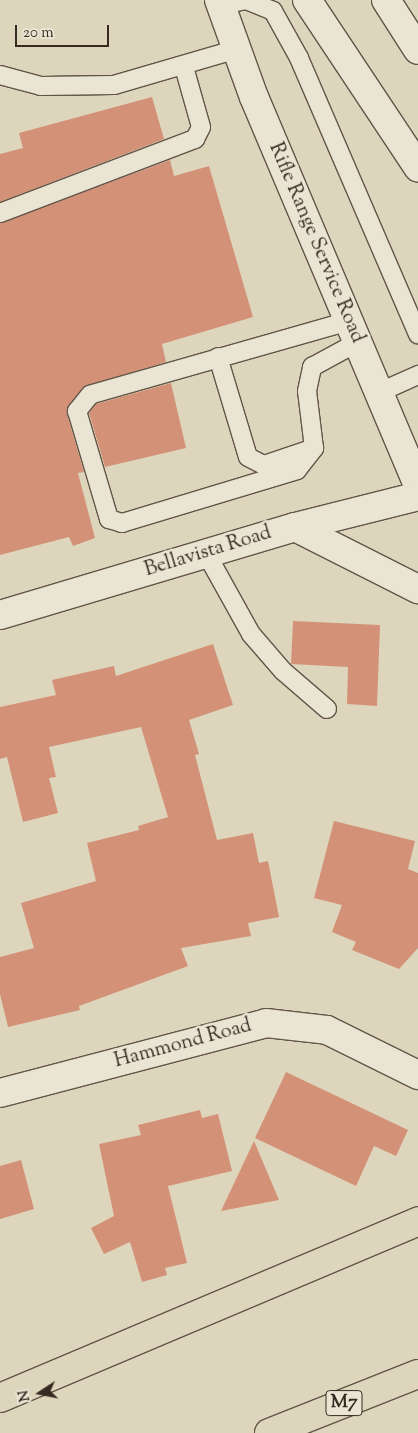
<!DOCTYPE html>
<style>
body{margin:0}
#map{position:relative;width:418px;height:1433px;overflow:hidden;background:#ded6bc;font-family:"Sorts Mill Goudy",serif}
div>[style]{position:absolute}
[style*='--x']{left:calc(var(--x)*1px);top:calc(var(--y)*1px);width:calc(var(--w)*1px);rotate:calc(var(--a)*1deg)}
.building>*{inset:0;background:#d39277}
.roads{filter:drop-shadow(1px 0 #615549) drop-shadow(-1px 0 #615549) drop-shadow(0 1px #615549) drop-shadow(0 -1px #615549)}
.lane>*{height:18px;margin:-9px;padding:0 9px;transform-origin:9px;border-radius:9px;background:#eae4d3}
.street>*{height:28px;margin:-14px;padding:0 14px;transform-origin:14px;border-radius:14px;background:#eae4d3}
.secondary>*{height:28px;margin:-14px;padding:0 14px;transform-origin:14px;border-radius:14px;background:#eae4d3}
.primary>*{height:28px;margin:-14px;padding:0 14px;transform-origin:14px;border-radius:14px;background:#ded6bc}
span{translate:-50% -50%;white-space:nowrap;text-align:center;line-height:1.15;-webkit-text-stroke:5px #eae4d3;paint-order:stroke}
.shield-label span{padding:1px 4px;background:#eae4d3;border:1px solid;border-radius:4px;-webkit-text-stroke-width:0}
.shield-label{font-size:19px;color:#372a23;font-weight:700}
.street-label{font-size:20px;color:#372a23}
.north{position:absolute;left:15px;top:1368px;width:50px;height:50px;-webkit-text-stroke:4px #eae4d3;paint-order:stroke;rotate:259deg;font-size:14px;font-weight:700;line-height:20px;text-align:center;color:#372a23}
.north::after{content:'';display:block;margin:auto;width:18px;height:22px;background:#372a23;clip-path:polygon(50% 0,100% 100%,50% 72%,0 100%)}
.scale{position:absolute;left:15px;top:25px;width:94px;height:22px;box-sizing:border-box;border:2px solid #372a23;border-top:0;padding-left:6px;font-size:15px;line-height:18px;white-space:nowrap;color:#372a23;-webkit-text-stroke:4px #eae4d3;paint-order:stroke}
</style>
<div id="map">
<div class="building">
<div style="clip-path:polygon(152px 97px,164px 139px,0 202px,0 154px,23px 148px,19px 133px)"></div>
<div style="clip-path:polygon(170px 160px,174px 176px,209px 166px,253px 317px,162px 344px,166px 362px,82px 388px,67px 414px,84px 472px,78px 473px,95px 538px,73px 546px,69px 537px,0 555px,0 223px)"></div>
<div style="clip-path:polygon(171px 383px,186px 448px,105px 467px,89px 413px,96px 404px)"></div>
<div style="clip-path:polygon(293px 621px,380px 625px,377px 706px,347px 704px,348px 667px,291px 664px)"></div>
<div style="clip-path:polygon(213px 644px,233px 705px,189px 720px,199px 754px,195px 755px,217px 840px,253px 833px,259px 863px,268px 861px,279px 917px,248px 923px,251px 936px,181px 948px,188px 966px,79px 1006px,80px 1010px,8px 1027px,0 994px,0 957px,34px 948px,21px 903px,96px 881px,87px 843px,139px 830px,138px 826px,168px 817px,141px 727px,49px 747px,56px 777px,49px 778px,58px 813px,23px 822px,7px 757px,0 759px,0 707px,56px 695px,52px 680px,114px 666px,116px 676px)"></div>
<div style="clip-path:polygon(334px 821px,415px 841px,408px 869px,418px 873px,418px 948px,399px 969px,352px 950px,356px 942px,332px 932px,342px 905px,314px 898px)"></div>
<div style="clip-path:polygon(286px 1072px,408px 1130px,396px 1156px,374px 1146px,356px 1186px,255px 1138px)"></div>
<div style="clip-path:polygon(200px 1110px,202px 1118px,218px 1114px,232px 1171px,168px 1186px,187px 1263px,165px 1268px,167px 1275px,142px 1282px,130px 1242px,104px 1254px,91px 1228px,114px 1216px,99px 1144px,141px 1135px,138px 1125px)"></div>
<div style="clip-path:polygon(254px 1141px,279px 1200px,221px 1211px)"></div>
<div style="clip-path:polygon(21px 1160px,34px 1209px,0 1219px,0 1166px)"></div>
</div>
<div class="roads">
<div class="lane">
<div style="--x:221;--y:5;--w:25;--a:-11"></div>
<div style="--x:246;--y:0;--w:29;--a:22"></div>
<div style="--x:273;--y:11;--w:54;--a:61"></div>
<div style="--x:299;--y:58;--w:301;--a:66.7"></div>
<div style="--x:0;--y:75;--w:42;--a:15"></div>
<div style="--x:41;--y:86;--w:73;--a:-0.8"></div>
<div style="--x:114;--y:85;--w:128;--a:-16.3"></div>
<div style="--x:0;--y:213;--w:209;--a:-20.8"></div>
<div style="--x:195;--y:139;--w:13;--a:-63"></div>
<div style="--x:201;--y:127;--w:62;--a:-105.8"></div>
<div style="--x:349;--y:321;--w:269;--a:164.1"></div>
<div style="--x:90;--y:395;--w:21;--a:129"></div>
<div style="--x:77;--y:411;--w:113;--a:73.5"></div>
<div style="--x:109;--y:519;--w:14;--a:17"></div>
<div style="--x:122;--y:523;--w:183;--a:-16.8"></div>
<div style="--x:297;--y:470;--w:28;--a:-52"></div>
<div style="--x:314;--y:448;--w:57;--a:-97"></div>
<div style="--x:307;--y:391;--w:25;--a:-78"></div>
<div style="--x:312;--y:367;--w:52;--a:-28.5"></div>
<div style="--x:218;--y:357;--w:104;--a:73.3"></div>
<div style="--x:248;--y:457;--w:18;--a:27"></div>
<div style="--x:264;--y:465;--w:53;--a:-18.8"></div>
<div style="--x:380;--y:392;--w:42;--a:-24.1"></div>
<div style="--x:206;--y:553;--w:93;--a:60.9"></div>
<div style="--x:251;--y:634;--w:49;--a:49.1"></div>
<div style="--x:283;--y:671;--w:58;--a:40.8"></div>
</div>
<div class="street">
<div style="--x:219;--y:0;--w:103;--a:70.2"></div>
<div style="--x:254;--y:97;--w:421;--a:67.1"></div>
<div style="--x:295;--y:527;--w:138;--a:26.8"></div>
<div style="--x:0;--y:1093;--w:275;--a:-14.7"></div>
<div style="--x:266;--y:1023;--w:61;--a:6.5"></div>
<div style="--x:327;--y:1030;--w:102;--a:26.3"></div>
</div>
<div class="secondary">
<div style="--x:307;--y:0;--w:201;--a:56.4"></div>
<div style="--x:386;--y:0;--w:59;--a:57.4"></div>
<div style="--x:0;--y:615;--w:308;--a:-16.6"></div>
<div style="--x:295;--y:527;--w:127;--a:-14.1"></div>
</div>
<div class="primary">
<div style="--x:0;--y:1398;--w:454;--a:-22.9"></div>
<div style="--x:269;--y:1433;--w:160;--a:-21.6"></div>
</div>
</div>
<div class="shield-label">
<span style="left:344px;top:1403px">M7</span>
</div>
<div class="street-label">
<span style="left:316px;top:243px;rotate:67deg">Rifle Range Service Road</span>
<span style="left:208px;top:552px;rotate:-17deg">Bellavista Road</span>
<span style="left:183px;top:1044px;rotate:-15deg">Hammond Road</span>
</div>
<div class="north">N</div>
<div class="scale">20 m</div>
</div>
